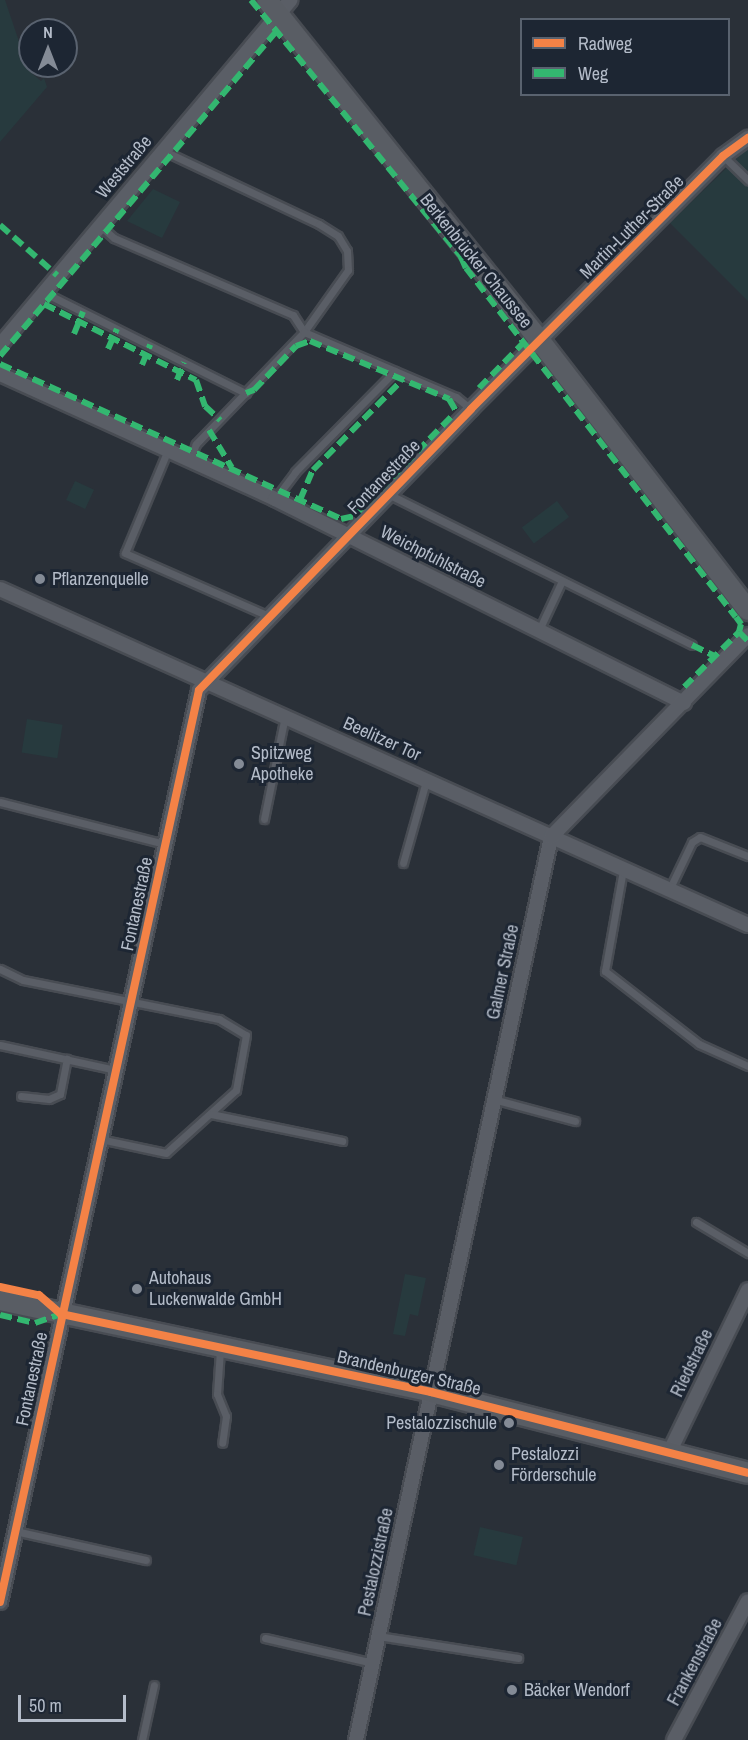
<!DOCTYPE html>
<meta charset="utf-8">
<style>
body{margin:0}
#map{position:relative;width:748px;height:1740px;overflow:hidden;background:#2a3038;font-family:"Archivo Narrow",sans-serif}
div>[style]{position:absolute}
[style*='--x']{left:calc(var(--x)*1px);top:calc(var(--y)*1px);width:calc(var(--w)*1px);rotate:calc(var(--a)*1deg)}
.green>*{inset:0;background:#273a3e;transform-origin:0 0}
.roads{filter:drop-shadow(2px 0 #484c53) drop-shadow(-2px 0 #484c53) drop-shadow(0 2px #484c53) drop-shadow(0 -2px #484c53)}
.lane>*{height:7px;margin:-3.5px;padding:0 3.5px;transform-origin:3.5px;border-radius:3.5px;background:#5a5e66}
.street>*{height:14px;margin:-7px;padding:0 7px;transform-origin:7px;border-radius:7px;background:#5a5e66}
.secondary>*{height:20px;margin:-10px;padding:0 10px;transform-origin:10px;border-radius:10px;background:#595d64}
.quiet>*{height:6px;margin-top:-3px;transform-origin:0;background:repeating-linear-gradient(90deg,#33b770 0 12px,transparent 0 18px)}
.cycleway>*{height:8px;margin:-4px;padding:0 4px;transform-origin:4px;border-radius:4px;background:#f48246}
.dots>*{width:16px;height:16px;translate:-50% -50%;box-sizing:border-box;border:3px solid #1d2633;border-radius:50%}
span{translate:-50% -50%;white-space:nowrap;text-align:center;line-height:1.15;-webkit-text-stroke:6px #1d2633;paint-order:stroke}
.street-label{font-size:18px;color:#b4bcc9}
.poi-label{font-size:18px;color:#b4bcc9}
.left{translate:0 -50%;text-align:left}
.right{translate:-100% -50%;text-align:right}
.legend{position:absolute;left:520px;top:18px;width:210px;height:78px;box-sizing:border-box;background:#1d2633;border:2px solid #59626f;margin:0;padding:8px 10px;list-style:none;font-size:18px;color:#b4bcc9}
.legend li{display:flex;align-items:center;gap:12px;height:30px}
.legend b{width:30px;border:2px solid #59626f}
.north{position:absolute;left:18px;top:18px;width:60px;height:60px;box-sizing:border-box;background:#1d2633;border:2px solid #59626f;border-radius:50%;rotate:0deg;font-size:16px;font-weight:700;line-height:24px;text-align:center;color:#b4bcc9}
.north::after{content:'';display:block;margin:auto;width:21px;height:27px;background:#848b96;clip-path:polygon(50% 0,100% 100%,50% 72%,0 100%)}
.scale{position:absolute;left:18px;top:1695px;width:108px;height:27px;box-sizing:border-box;border:3px solid #b4bcc9;border-top:0;padding-left:8px;font-size:18px;line-height:21px;white-space:nowrap;color:#b4bcc9;-webkit-text-stroke:4px #1d2633;paint-order:stroke}
</style>
<div id="map">
<div class="green">
<div style="clip-path:polygon(0 0,5px 0,29px 71px,41px 81px,44px 78px,47px 87px,0 142px)"></div>
<div style="clip-path:polygon(748px 147px,748px 301px,670px 223px)"></div>
<div style="clip-path:polygon(153px 189px,180px 202px,162px 238px,127px 221px)"></div>
<div style="left:75px;top:481px;width:21px;height:21px;rotate:25deg"></div>
<div style="left:557px;top:501px;width:20px;height:44px;rotate:53deg"></div>
<div style="left:27px;top:719px;width:36px;height:34px;rotate:9deg"></div>
<div style="clip-path:polygon(405px 1274px,426px 1278px,418px 1316px,410px 1314px,405px 1336px,393px 1334px)"></div>
<div style="left:480px;top:1527px;width:44px;height:29px;rotate:13deg"></div>
</div>
<div class="roads">
<div class="lane">
<div style="--x:164;--y:151;--w:171;--a:25.2"></div>
<div style="--x:319;--y:224;--w:22;--a:32"></div>
<div style="--x:338;--y:236;--w:17;--a:59"></div>
<div style="--x:347;--y:251;--w:19;--a:87"></div>
<div style="--x:348;--y:270;--w:76;--a:125.4"></div>
<div style="--x:304;--y:332;--w:156;--a:134"></div>
<div style="--x:196;--y:444;--w:18;--a:112"></div>
<div style="--x:723;--y:156;--w:35;--a:44"></div>
<div style="--x:99;--y:225;--w:20;--a:41"></div>
<div style="--x:114;--y:238;--w:195;--a:23.3"></div>
<div style="--x:293;--y:315;--w:20;--a:57"></div>
<div style="--x:304;--y:332;--w:165;--a:23.2"></div>
<div style="--x:456;--y:397;--w:19;--a:39"></div>
<div style="--x:43;--y:292;--w:227;--a:26.5"></div>
<div style="--x:167;--y:452;--w:109;--a:112.6"></div>
<div style="--x:125;--y:553;--w:159;--a:23.7"></div>
<div style="--x:388;--y:494;--w:339;--a:26.4"></div>
<div style="--x:275;--y:499;--w:34;--a:-53"></div>
<div style="--x:295;--y:472;--w:142;--a:-45.3"></div>
<div style="--x:539;--y:630;--w:54;--a:-64.9"></div>
<div style="--x:0;--y:802;--w:170;--a:14.3"></div>
<div style="--x:264;--y:819;--w:105;--a:-78.5"></div>
<div style="--x:403;--y:863;--w:85;--a:-74.3"></div>
<div style="--x:623;--y:870;--w:103;--a:100.1"></div>
<div style="--x:605;--y:971;--w:119;--a:37.8"></div>
<div style="--x:699;--y:1044;--w:54;--a:24.2"></div>
<div style="--x:669;--y:890;--w:53;--a:-64.4"></div>
<div style="--x:692;--y:842;--w:9;--a:-32"></div>
<div style="--x:700;--y:837;--w:52;--a:21.6"></div>
<div style="--x:0;--y:969;--w:25;--a:26"></div>
<div style="--x:23;--y:980;--w:200;--a:11.3"></div>
<div style="--x:219;--y:1019;--w:31;--a:31"></div>
<div style="--x:246;--y:1035;--w:56;--a:100.3"></div>
<div style="--x:236;--y:1090;--w:94;--a:138"></div>
<div style="--x:166;--y:1153;--w:67;--a:-168"></div>
<div style="--x:0;--y:1045;--w:119;--a:12.2"></div>
<div style="--x:21;--y:1096;--w:28;--a:6"></div>
<div style="--x:49;--y:1099;--w:12;--a:-24"></div>
<div style="--x:60;--y:1094;--w:36;--a:-79"></div>
<div style="--x:493;--y:1099;--w:85;--a:15"></div>
<div style="--x:211;--y:1114;--w:134;--a:11.6"></div>
<div style="--x:696;--y:1222;--w:61;--a:30.8"></div>
<div style="--x:220;--y:1350;--w:44;--a:93.9"></div>
<div style="--x:217;--y:1394;--w:24;--a:68"></div>
<div style="--x:226;--y:1416;--w:27;--a:98"></div>
<div style="--x:15;--y:1531;--w:134;--a:12.5"></div>
<div style="--x:378;--y:1636;--w:142;--a:8.9"></div>
<div style="--x:265;--y:1638;--w:111;--a:13"></div>
<div style="--x:142;--y:1740;--w:56;--a:-77.7"></div>
</div>
<div class="street">
<div style="--x:0;--y:345;--w:451;--a:-49.9"></div>
<div style="--x:0;--y:374;--w:302;--a:24.4"></div>
<div style="--x:275;--y:499;--w:457;--a:26.5"></div>
<div style="--x:0;--y:589;--w:820;--a:24.19"></div>
<div style="--x:669;--y:1453;--w:181;--a:-64.1"></div>
<div style="--x:0;--y:1602;--w:933;--a:-77.69"></div>
<div style="--x:199;--y:690;--w:391;--a:-45.9"></div>
<div style="--x:471;--y:409;--w:357;--a:-45.1"></div>
<div style="--x:723;--y:156;--w:31;--a:-36"></div>
<div style="--x:356;--y:1740;--w:924;--a:-77.81"></div>
<div style="--x:551;--y:837;--w:282;--a:-45.7"></div>
<div style="--x:674;--y:1740;--w:157;--a:-62"></div>
</div>
<div class="secondary">
<div style="--x:267;--y:0;--w:437;--a:51.3"></div>
<div style="--x:540;--y:341;--w:340;--a:52.3"></div>
<div style="--x:0;--y:1300;--w:441;--a:12"></div>
<div style="--x:431;--y:1392;--w:327;--a:14.3"></div>
</div>
</div>
<div class="quiet">
<div style="--x:251;--y:0;--w:332;--a:50.7"></div>
<div style="--x:461;--y:257;--w:12;--a:66"></div>
<div style="--x:466;--y:268;--w:441;--a:52.3"></div>
<div style="--x:736;--y:617;--w:9;--a:54"></div>
<div style="--x:741;--y:624;--w:8;--a:104"></div>
<div style="--x:739;--y:632;--w:13;--a:45"></div>
<div style="--x:0;--y:225;--w:76;--a:41.3"></div>
<div style="--x:44;--y:304;--w:170;--a:26.6"></div>
<div style="--x:196;--y:380;--w:28;--a:71"></div>
<div style="--x:205;--y:406;--w:21;--a:43"></div>
<div style="--x:74;--y:334;--w:24;--a:-68"></div>
<div style="--x:108;--y:349;--w:22;--a:-66"></div>
<div style="--x:0;--y:356;--w:426;--a:-49.6"></div>
<div style="--x:0;--y:364;--w:375;--a:24.4"></div>
<div style="--x:341;--y:519;--w:13;--a:-13"></div>
<div style="--x:354;--y:516;--w:143;--a:-45.6"></div>
<div style="--x:142;--y:365;--w:22;--a:-68"></div>
<div style="--x:177;--y:380;--w:19;--a:-69"></div>
<div style="--x:479;--y:388;--w:64;--a:-45.6"></div>
<div style="--x:246;--y:393;--w:9;--a:-21"></div>
<div style="--x:254;--y:390;--w:61;--a:-46.3"></div>
<div style="--x:296;--y:346;--w:15;--a:-20"></div>
<div style="--x:310;--y:341;--w:151;--a:22.6"></div>
<div style="--x:449;--y:399;--w:14;--a:60"></div>
<div style="--x:209;--y:430;--w:44;--a:58.8"></div>
<div style="--x:300;--y:500;--w:33;--a:-67"></div>
<div style="--x:313;--y:470;--w:128;--a:-45.3"></div>
<div style="--x:692;--y:645;--w:25;--a:26"></div>
<div style="--x:684;--y:687;--w:78;--a:-45"></div>
<div style="--x:0;--y:1315;--w:36;--a:13"></div>
<div style="--x:35;--y:1323;--w:28;--a:-19"></div>
</div>
<div class="cycleway">
<div style="--x:0;--y:1287;--w:40;--a:12"></div>
<div style="--x:39;--y:1295;--w:29;--a:41"></div>
<div style="--x:61;--y:1314;--w:378;--a:11.9"></div>
<div style="--x:431;--y:1392;--w:327;--a:14.3"></div>
<div style="--x:0;--y:1602;--w:933;--a:-77.69"></div>
<div style="--x:199;--y:690;--w:391;--a:-45.9"></div>
<div style="--x:471;--y:409;--w:357;--a:-45.1"></div>
<div style="--x:723;--y:156;--w:31;--a:-36"></div>
</div>
<div class="dots">
<div style="left:40px;top:579px;background:#848b96"></div>
<div style="left:239px;top:764px;background:#848b96"></div>
<div style="left:137px;top:1289px;background:#848b96"></div>
<div style="left:509px;top:1423px;background:#848b96"></div>
<div style="left:499px;top:1465px;background:#848b96"></div>
<div style="left:512px;top:1690px;background:#848b96"></div>
</div>
<div class="street-label">
<span style="left:124px;top:167px;rotate:-50deg">Weststraße</span>
<span style="left:632px;top:227px;rotate:-45deg">Martin-Luther-Straße</span>
<span style="left:476px;top:261px;rotate:51deg">Berkenbrücker Chaussee</span>
<span style="left:384px;top:477px;rotate:-46deg">Fontanestraße</span>
<span style="left:433px;top:557px;rotate:27deg">Weichpfuhlstraße</span>
<span style="left:382px;top:739px;rotate:24deg">Beelitzer Tor</span>
<span style="left:137px;top:904px;rotate:-78deg">Fontanestraße</span>
<span style="left:503px;top:972px;rotate:-78deg">Galmer Straße</span>
<span style="left:692px;top:1363px;rotate:-64deg">Riedstraße</span>
<span style="left:409px;top:1373px;rotate:13deg">Brandenburger Straße</span>
<span style="left:32px;top:1379px;rotate:-78deg">Fontanestraße</span>
<span style="left:376px;top:1562px;rotate:-78deg">Pestalozzistraße</span>
<span style="left:695px;top:1662px;rotate:-62deg">Frankenstraße</span>
</div>
<div class="poi-label">
<span class="left" style="left:52px;top:579px">Pflanzenquelle</span>
<span class="left" style="left:251px;top:764px">Spitzweg<br>Apotheke</span>
<span class="left" style="left:149px;top:1289px">Autohaus<br>Luckenwalde GmbH</span>
<span class="right" style="left:497px;top:1423px">Pestalozzischule</span>
<span class="left" style="left:511px;top:1465px">Pestalozzi<br>Förderschule</span>
<span class="left" style="left:524px;top:1690px">Bäcker Wendorf</span>
</div>
<ul class="legend">
<li><b style="height:8px;background:#f48246"></b>Radweg</li>
<li><b style="height:8px;background:#33b770"></b>Weg</li>
</ul>
<div class="north">N</div>
<div class="scale">50 m</div>
</div>
